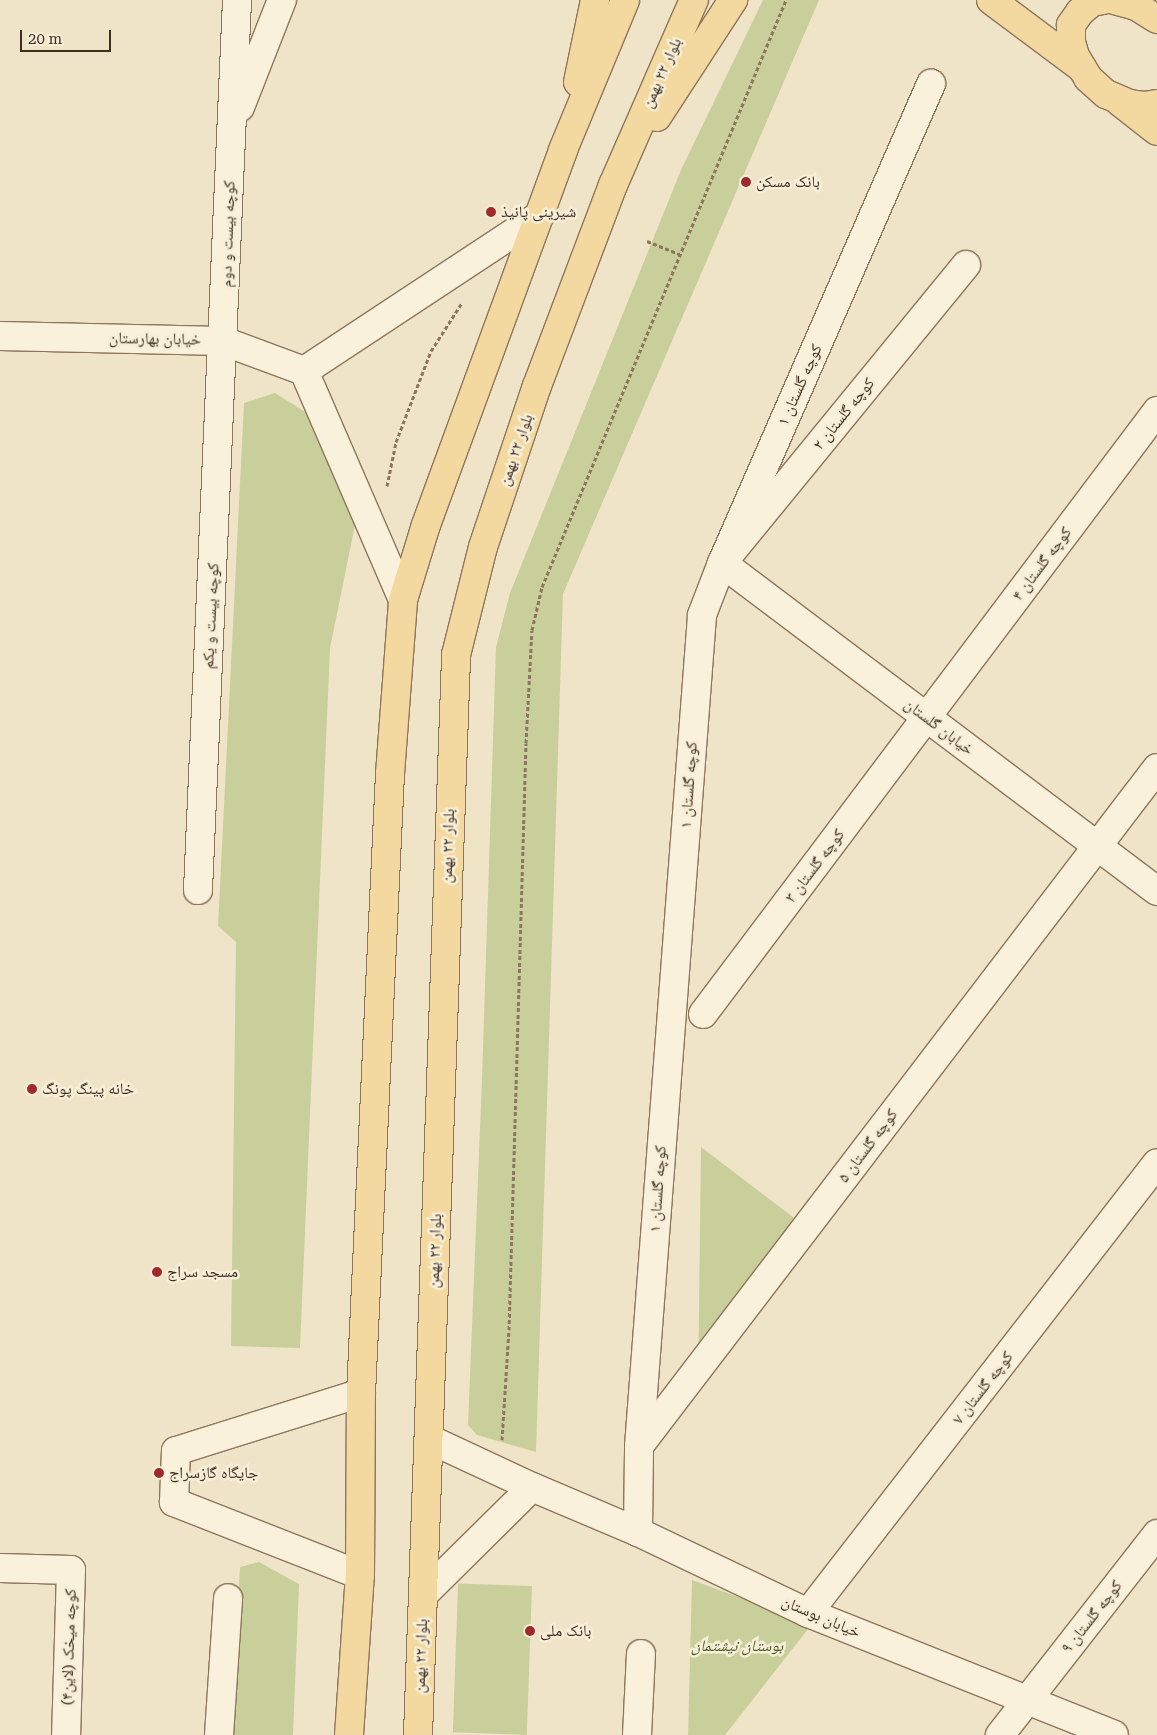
<!DOCTYPE html>
<meta charset="utf-8">
<style>
body{margin:0}
#map{position:relative;width:1157px;height:1735px;overflow:hidden;background:#f0e4c8;font-family:"Roboto Serif","Noto Naskh Arabic",serif}
div>[style]{position:absolute}
[style*='--x']{left:calc(var(--x)*1px);top:calc(var(--y)*1px);width:calc(var(--w)*1px);rotate:calc(var(--a)*1deg)}
.green>*{inset:0;background:#c9cf9b;transform-origin:0 0}
.path>*{height:3px;margin-top:-1.5px;transform-origin:0;background:repeating-linear-gradient(90deg,#8d765c 0 4px,transparent 0 6.5px)}
.roads{filter:drop-shadow(1px 0 #8d765c) drop-shadow(-1px 0 #8d765c) drop-shadow(0 1px #8d765c) drop-shadow(0 -1px #8d765c)}
.minor>*{height:28px;margin:-14px;padding:0 14px;transform-origin:14px;border-radius:14px;background:#faf1dc}
.major>*{height:28px;margin:-14px;padding:0 14px;transform-origin:14px;border-radius:14px;background:#f3d9a0}
.dots>*{width:14px;height:14px;translate:-50% -50%;box-sizing:border-box;border:2px solid #f7eed8;border-radius:50%}
span{translate:-50% -50%;white-space:nowrap;text-align:center;line-height:1.15;-webkit-text-stroke:5px #f7eed8;paint-order:stroke}
.street-label{font-size:16px;color:#3d2e20}
.poi-label{font-size:16px;color:#3d2e20}
.left{translate:0 -50%;text-align:left}
.park-label{font-size:16px;color:#4d5a26;font-style:italic}
.scale{position:absolute;left:20px;top:30px;width:91px;height:22px;box-sizing:border-box;border:2px solid #3d2e20;border-top:0;padding-left:6px;font-size:15px;line-height:18px;white-space:nowrap;color:#3d2e20;-webkit-text-stroke:4px #f7eed8;paint-order:stroke}
</style>
<div id="map">
<div class="green">
<div style="clip-path:polygon(763px 0,819px 0,563px 594px,536px 1452px,477px 1435px,468px 1425px,482px 1079px,496px 647px,510px 593px,681px 170px)"></div>
<div style="clip-path:polygon(275px 393px,307px 413px,356px 520px,330px 648px,300px 1348px,231px 1346px,236px 942px,218px 926px,244px 403px)"></div>
<div style="clip-path:polygon(701px 1147px,818px 1236px,698px 1391px)"></div>
<div style="clip-path:polygon(259px 1562px,299px 1584px,293px 1735px,231px 1735px,240px 1567px)"></div>
<div style="clip-path:polygon(692px 1580px,812px 1624px,725px 1735px,688px 1735px)"></div>
<div style="left:532px;top:1586px;width:149px;height:74px;rotate:92deg"></div>
</div>
<div class="path">
<div style="--x:647;--y:241;--w:35;--a:22"></div>
<div style="--x:387;--y:486;--w:45;--a:-78.4"></div>
<div style="--x:396;--y:442;--w:97;--a:-69"></div>
<div style="--x:431;--y:351;--w:56;--a:-57.4"></div>
<div style="--x:502;--y:1440;--w:110;--a:-86.4"></div>
<div style="--x:509;--y:1330;--w:587;--a:-88.34"></div>
<div style="--x:526;--y:743;--w:113;--a:-87"></div>
<div style="--x:532;--y:630;--w:44;--a:-76.9"></div>
<div style="--x:542;--y:587;--w:636;--a:-67.43"></div>
</div>
<div class="roads">
<div class="minor">
<div style="--x:240;--y:107;--w:115;--a:-68.6"></div>
<div style="--x:966;--y:265;--w:385;--a:129.3"></div>
<div style="--x:722;--y:563;--w:545;--a:37.02"></div>
<div style="--x:0;--y:336;--w:223;--a:1.3"></div>
<div style="--x:223;--y:341;--w:86;--a:20.3"></div>
<div style="--x:304;--y:371;--w:282;--a:-33.4"></div>
<div style="--x:304;--y:371;--w:249;--a:66.6"></div>
<div style="--x:198;--y:890;--w:891;--a:-87.49"></div>
<div style="--x:703;--y:1014;--w:755;--a:-53.02"></div>
<div style="--x:429;--y:1439;--w:114;--a:25"></div>
<div style="--x:532;--y:1487;--w:115;--a:23"></div>
<div style="--x:638;--y:1532;--w:188;--a:25.5"></div>
<div style="--x:808;--y:1613;--w:329;--a:21.7"></div>
<div style="--x:639;--y:1446;--w:853;--a:-52.62"></div>
<div style="--x:638;--y:1532;--w:86;--a:-89.3"></div>
<div style="--x:639;--y:1446;--w:833;--a:-85.66"></div>
<div style="--x:702;--y:615;--w:56;--a:-69"></div>
<div style="--x:722;--y:563;--w:523;--a:-66.43"></div>
<div style="--x:0;--y:1568;--w:71;--a:1.6"></div>
<div style="--x:71;--y:1570;--w:165;--a:91.7"></div>
<div style="--x:360;--y:1575;--w:200;--a:-158.6"></div>
<div style="--x:174;--y:1502;--w:51;--a:-87.8"></div>
<div style="--x:176;--y:1451;--w:194;--a:-17.4"></div>
<div style="--x:423;--y:1595;--w:153;--a:-44.7"></div>
<div style="--x:808;--y:1613;--w:569;--a:-52.2"></div>
<div style="--x:219;--y:1735;--w:137;--a:-86.2"></div>
<div style="--x:637;--y:1735;--w:81;--a:-87.2"></div>
<div style="--x:1000;--y:1735;--w:255;--a:-52"></div>
</div>
<div class="major">
<div style="--x:991;--y:0;--w:114;--a:36.8"></div>
<div style="--x:1103;--y:0;--w:11;--a:170"></div>
<div style="--x:1092;--y:2;--w:16;--a:140"></div>
<div style="--x:1080;--y:12;--w:16;--a:125"></div>
<div style="--x:1071;--y:25;--w:17;--a:90"></div>
<div style="--x:1071;--y:42;--w:15;--a:74"></div>
<div style="--x:1075;--y:56;--w:26;--a:59"></div>
<div style="--x:1088;--y:78;--w:24;--a:42"></div>
<div style="--x:1106;--y:94;--w:26;--a:23"></div>
<div style="--x:1130;--y:104;--w:14;--a:8"></div>
<div style="--x:1144;--y:106;--w:13;--a:-9"></div>
<div style="--x:1114;--y:0;--w:23;--a:15"></div>
<div style="--x:1136;--y:6;--w:25;--a:32"></div>
<div style="--x:578;--y:82;--w:84;--a:-78.3"></div>
<div style="--x:1120;--y:102;--w:47;--a:38.1"></div>
<div style="--x:657;--y:117;--w:140;--a:-57"></div>
<div style="--x:349;--y:1735;--w:160;--a:-86.1"></div>
<div style="--x:360;--y:1575;--w:182;--a:-89.7"></div>
<div style="--x:361;--y:1393;--w:620;--a:-87.32"></div>
<div style="--x:390;--y:774;--w:174;--a:-85.7"></div>
<div style="--x:403;--y:600;--w:78;--a:-73"></div>
<div style="--x:426;--y:525;--w:399;--a:-69.9"></div>
<div style="--x:563;--y:150;--w:162;--a:-67.5"></div>
<div style="--x:418;--y:1735;--w:1081;--a:-87.98"></div>
<div style="--x:456;--y:655;--w:111;--a:-76"></div>
<div style="--x:483;--y:547;--w:170;--a:-71.5"></div>
<div style="--x:537;--y:386;--w:215;--a:-69.3"></div>
<div style="--x:613;--y:185;--w:202;--a:-66.4"></div>
</div>
</div>
<div class="dots">
<div style="left:746px;top:182px;background:#9e2a2b"></div>
<div style="left:491px;top:212px;background:#9e2a2b"></div>
<div style="left:32px;top:1089px;background:#9e2a2b"></div>
<div style="left:157px;top:1272px;background:#9e2a2b"></div>
<div style="left:159px;top:1473px;background:#9e2a2b"></div>
<div style="left:530px;top:1631px;background:#9e2a2b"></div>
</div>
<div class="street-label">
<span style="left:662px;top:73px;rotate:-66deg">بلوار ۲۲ بهمن</span>
<span style="left:228px;top:234px;rotate:-88deg">کوچه بیست و دوم</span>
<span style="left:155px;top:339px;rotate:1deg">خیابان بهارستان</span>
<span style="left:800px;top:385px;rotate:-66deg">کوچه گلستان ۱</span>
<span style="left:844px;top:414px;rotate:-51deg">کوچه گلستان ۲</span>
<span style="left:516px;top:450px;rotate:-71deg">بلوار ۲۲ بهمن</span>
<span style="left:1042px;top:564px;rotate:-53deg">کوچه گلستان ۴</span>
<span style="left:211px;top:616px;rotate:-87deg">کوچه بیست و یکم</span>
<span style="left:939px;top:727px;rotate:37deg">خیابان گلستان</span>
<span style="left:689px;top:785px;rotate:-86deg">کوچه گلستان ۱</span>
<span style="left:448px;top:846px;rotate:-88deg">بلوار ۲۲ بهمن</span>
<span style="left:815px;top:866px;rotate:-53deg">کوچه گلستان ۳</span>
<span style="left:868px;top:1146px;rotate:-53deg">کوچه گلستان ۵</span>
<span style="left:658px;top:1189px;rotate:-86deg">کوچه گلستان ۱</span>
<span style="left:435px;top:1251px;rotate:-88deg">بلوار ۲۲ بهمن</span>
<span style="left:983px;top:1388px;rotate:-52deg">کوچه گلستان ۷</span>
<span style="left:821px;top:1617px;rotate:23deg">خیابان بوستان</span>
<span style="left:1092px;top:1617px;rotate:-52deg">کوچه گلستان ۹</span>
<span style="left:69px;top:1647px;rotate:-88deg">کوچه میخک (لاین۴)</span>
<span style="left:421px;top:1656px;rotate:-88deg">بلوار ۲۲ بهمن</span>
</div>
<div class="poi-label">
<span class="left" style="left:756px;top:182px">بانک مسکن</span>
<span class="left" style="left:501px;top:212px">شیرینی پانیذ</span>
<span class="left" style="left:42px;top:1089px">خانه پینگ پونگ</span>
<span class="left" style="left:167px;top:1272px">مسجد سراج</span>
<span class="left" style="left:169px;top:1473px">جایگاه گازسراج</span>
<span class="left" style="left:540px;top:1631px">بانک ملی</span>
</div>
<div class="park-label">
<span style="left:737px;top:1646px">بوستان نیشتمان</span>
</div>
<div class="scale">20 m</div>
</div>
